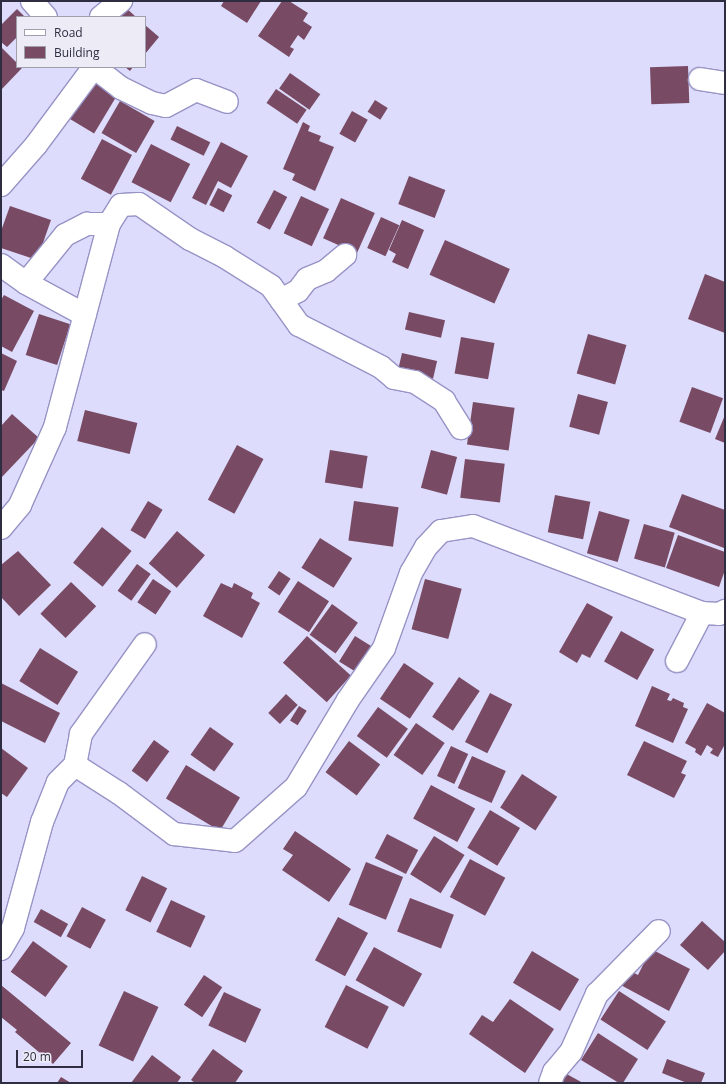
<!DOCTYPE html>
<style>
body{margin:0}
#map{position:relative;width:726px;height:1084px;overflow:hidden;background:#dddcfc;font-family:"Open Sans",sans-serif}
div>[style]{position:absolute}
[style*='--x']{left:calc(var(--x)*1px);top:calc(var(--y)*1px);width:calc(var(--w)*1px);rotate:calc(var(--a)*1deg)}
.building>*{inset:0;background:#794a63;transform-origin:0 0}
.roads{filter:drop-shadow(1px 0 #9793c5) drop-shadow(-1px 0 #9793c5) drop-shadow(0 1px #9793c5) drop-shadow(0 -1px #9793c5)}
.minor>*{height:22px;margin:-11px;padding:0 11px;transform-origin:11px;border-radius:11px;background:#fff}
span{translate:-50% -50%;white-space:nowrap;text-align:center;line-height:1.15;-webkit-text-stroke:4px #ecebf6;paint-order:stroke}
.frame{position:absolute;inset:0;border:2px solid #2e2d41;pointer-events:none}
.legend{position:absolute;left:16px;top:16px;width:130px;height:52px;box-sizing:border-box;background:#ecebf6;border:1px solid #a09fae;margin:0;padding:5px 7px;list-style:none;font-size:12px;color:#2e2d41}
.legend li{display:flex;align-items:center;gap:8px;height:20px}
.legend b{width:20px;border:1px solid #a09fae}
.scale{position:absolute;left:16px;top:1050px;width:67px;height:18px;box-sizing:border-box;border:2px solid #2e2d41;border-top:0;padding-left:5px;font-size:12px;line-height:14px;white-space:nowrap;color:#2e2d41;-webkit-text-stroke:3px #ecebf6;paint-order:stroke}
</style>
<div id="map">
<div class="building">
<div style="clip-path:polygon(224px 1px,261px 1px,247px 23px,221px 6px)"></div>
<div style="clip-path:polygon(282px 1px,289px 1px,308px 13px,303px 21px,312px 27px,304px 40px,298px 35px,290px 47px,294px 49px,289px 57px,258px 36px)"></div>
<div style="clip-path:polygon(124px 6px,136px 17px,115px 17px)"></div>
<div style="clip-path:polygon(17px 9px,25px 17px,17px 17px,17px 37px,7px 47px,1px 42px,1px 25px)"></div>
<div style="clip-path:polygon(145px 25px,159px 37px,145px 54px)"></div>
<div style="clip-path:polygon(1px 47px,17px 63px,17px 67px,22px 68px,1px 90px)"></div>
<div style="left:688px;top:66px;width:37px;height:38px;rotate:88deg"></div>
<div style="clip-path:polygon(125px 67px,133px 67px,130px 71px)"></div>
<div style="left:290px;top:73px;width:37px;height:19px;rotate:35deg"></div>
<div style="left:89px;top:78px;width:33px;height:45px;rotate:31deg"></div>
<div style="left:276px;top:89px;width:37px;height:17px;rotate:34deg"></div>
<div style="left:375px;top:100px;width:15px;height:14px;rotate:32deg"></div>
<div style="left:120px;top:101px;width:40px;height:37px;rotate:30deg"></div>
<div style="left:352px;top:111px;width:18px;height:26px;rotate:29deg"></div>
<div style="clip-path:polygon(303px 122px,310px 126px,308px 131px,321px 136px,319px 141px,334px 147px,315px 191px,292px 180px,295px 174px,283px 169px)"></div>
<div style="left:177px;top:126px;width:37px;height:15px;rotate:26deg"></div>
<div style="left:102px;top:139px;width:34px;height:45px;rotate:28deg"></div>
<div style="clip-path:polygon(221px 142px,248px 156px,231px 188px,218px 181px,206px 205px,192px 198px)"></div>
<div style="left:151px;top:144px;width:44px;height:43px;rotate:27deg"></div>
<div style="left:409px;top:176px;width:39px;height:30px;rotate:21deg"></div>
<div style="left:218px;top:188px;width:16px;height:19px;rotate:27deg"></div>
<div style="left:274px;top:190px;width:15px;height:37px;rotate:28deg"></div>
<div style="left:301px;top:196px;width:31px;height:41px;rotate:25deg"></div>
<div style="left:341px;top:198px;width:37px;height:44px;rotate:24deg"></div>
<div style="clip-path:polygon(10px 206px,51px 220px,37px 260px,1px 248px,1px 231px)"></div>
<div style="left:381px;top:217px;width:20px;height:34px;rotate:24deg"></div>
<div style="clip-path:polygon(402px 220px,424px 230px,408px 269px,392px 262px,396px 254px,389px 250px)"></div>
<div style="left:445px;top:240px;width:71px;height:38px;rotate:24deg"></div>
<div style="clip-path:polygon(705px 274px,725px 282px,725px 333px,688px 319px)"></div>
<div style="clip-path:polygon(4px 295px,34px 311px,12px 352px,1px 346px,1px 300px)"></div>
<div style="left:409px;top:312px;width:37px;height:18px;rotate:13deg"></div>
<div style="left:39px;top:314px;width:33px;height:43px;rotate:18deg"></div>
<div style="left:588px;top:334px;width:40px;height:41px;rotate:16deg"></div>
<div style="left:461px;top:337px;width:34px;height:37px;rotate:10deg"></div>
<div style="clip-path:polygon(1px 353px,17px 361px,4px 391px,1px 390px)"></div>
<div style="left:402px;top:353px;width:36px;height:18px;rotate:13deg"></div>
<div style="left:692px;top:387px;width:33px;height:37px;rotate:20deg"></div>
<div style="left:578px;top:394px;width:31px;height:34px;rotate:15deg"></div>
<div style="left:473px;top:402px;width:42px;height:43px;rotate:8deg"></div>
<div style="left:85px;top:410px;width:54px;height:32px;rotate:14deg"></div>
<div style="clip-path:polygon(12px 414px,39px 438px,1px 478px,1px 426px)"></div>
<div style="clip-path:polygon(725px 415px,725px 443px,715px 439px)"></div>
<div style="left:237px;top:445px;width:30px;height:62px;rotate:28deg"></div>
<div style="left:330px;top:450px;width:38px;height:33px;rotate:9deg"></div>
<div style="left:431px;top:450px;width:27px;height:39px;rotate:15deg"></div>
<div style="left:465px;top:459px;width:40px;height:39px;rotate:7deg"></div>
<div style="clip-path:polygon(682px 494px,725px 510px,724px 548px,669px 527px)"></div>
<div style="left:555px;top:495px;width:36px;height:38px;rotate:11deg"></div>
<div style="left:148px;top:501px;width:17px;height:34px;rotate:31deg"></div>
<div style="left:354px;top:501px;width:45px;height:40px;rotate:8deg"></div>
<div style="left:599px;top:511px;width:32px;height:44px;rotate:16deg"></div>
<div style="left:644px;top:524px;width:32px;height:36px;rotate:16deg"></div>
<div style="left:102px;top:527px;width:38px;height:46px;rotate:39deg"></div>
<div style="left:177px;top:531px;width:37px;height:43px;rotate:41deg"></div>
<div style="clip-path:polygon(678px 535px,725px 552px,725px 570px,719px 587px,666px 568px)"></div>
<div style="left:320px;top:538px;width:38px;height:35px;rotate:32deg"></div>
<div style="clip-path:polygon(18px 551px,51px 585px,19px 616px,1px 597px,1px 565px)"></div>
<div style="left:137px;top:564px;width:17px;height:33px;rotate:36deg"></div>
<div style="left:279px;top:571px;width:14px;height:20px;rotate:34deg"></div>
<div style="left:153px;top:579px;width:22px;height:28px;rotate:34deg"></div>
<div style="left:425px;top:579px;width:38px;height:52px;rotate:15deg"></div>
<div style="left:298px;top:581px;width:37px;height:37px;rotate:33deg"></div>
<div style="left:71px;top:582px;width:35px;height:44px;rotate:44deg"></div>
<div style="clip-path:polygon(221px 583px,232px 588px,234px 583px,253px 593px,251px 598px,260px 603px,242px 638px,203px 616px)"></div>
<div style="clip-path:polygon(587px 603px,613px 617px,590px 658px,582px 654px,577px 663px,559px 652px)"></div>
<div style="left:332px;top:604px;width:32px;height:38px;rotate:36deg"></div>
<div style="left:621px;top:631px;width:38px;height:35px;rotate:29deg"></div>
<div style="left:307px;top:636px;width:59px;height:36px;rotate:42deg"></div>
<div style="left:355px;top:636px;width:19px;height:30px;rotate:32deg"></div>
<div style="left:40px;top:648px;width:45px;height:39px;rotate:32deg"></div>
<div style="left:404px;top:663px;width:36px;height:43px;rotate:34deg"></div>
<div style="left:459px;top:677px;width:25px;height:48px;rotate:34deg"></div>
<div style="clip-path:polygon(1px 683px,60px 713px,45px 743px,1px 721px)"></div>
<div style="clip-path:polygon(652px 686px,670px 694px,667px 700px,671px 701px,673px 698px,684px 703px,683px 707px,688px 709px,673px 743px,635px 726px)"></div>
<div style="left:490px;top:693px;width:25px;height:55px;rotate:27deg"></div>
<div style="left:286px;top:694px;width:16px;height:26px;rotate:43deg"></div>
<div style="clip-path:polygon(707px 703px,725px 713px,725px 744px,718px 757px,710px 753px,713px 749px,707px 745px,701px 756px,695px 752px,696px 749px,685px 743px)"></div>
<div style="left:299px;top:706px;width:9px;height:17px;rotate:32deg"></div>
<div style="left:378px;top:707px;width:37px;height:36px;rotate:36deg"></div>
<div style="left:416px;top:723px;width:35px;height:39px;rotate:35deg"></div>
<div style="left:210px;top:727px;width:29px;height:34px;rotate:35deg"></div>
<div style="left:154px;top:740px;width:19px;height:38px;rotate:36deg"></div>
<div style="left:349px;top:741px;width:39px;height:39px;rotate:37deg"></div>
<div style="clip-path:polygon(644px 741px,687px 761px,681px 773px,686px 775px,674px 798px,627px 775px)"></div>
<div style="left:451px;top:746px;width:19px;height:33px;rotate:25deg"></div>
<div style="clip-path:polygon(1px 748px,28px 768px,7px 797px,1px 793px)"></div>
<div style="left:472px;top:756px;width:37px;height:35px;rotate:24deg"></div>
<div style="left:186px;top:765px;width:63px;height:39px;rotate:31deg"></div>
<div style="left:522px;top:774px;width:42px;height:40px;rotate:33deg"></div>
<div style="left:431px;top:785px;width:50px;height:38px;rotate:28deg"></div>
<div style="left:490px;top:810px;width:35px;height:44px;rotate:31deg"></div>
<div style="clip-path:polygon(295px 831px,351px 869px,329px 902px,282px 870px,293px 855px,283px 849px)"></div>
<div style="left:387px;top:834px;width:35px;height:27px;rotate:27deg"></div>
<div style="left:434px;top:836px;width:36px;height:45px;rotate:32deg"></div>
<div style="left:470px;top:859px;width:40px;height:43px;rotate:28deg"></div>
<div style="left:366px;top:862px;width:40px;height:46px;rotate:22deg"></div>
<div style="left:142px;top:876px;width:28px;height:38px;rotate:26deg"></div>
<div style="left:410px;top:898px;width:47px;height:36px;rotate:21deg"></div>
<div style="left:171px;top:900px;width:38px;height:35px;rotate:25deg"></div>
<div style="left:82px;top:907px;width:27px;height:33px;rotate:28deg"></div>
<div style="left:41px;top:909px;width:31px;height:15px;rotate:29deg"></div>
<div style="left:338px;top:917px;width:34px;height:49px;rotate:28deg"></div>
<div style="clip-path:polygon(702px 921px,725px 942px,725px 951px,708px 970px,680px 945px)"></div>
<div style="left:33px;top:941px;width:43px;height:38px;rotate:36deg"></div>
<div style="left:374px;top:947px;width:55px;height:38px;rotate:29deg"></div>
<div style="clip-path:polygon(651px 949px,690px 969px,669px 1011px,617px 983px,625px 968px,638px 975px)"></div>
<div style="left:532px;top:951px;width:55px;height:37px;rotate:31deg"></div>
<div style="left:204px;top:975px;width:22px;height:36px;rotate:34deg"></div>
<div style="clip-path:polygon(1px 985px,71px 1043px,53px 1064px,15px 1032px,17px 1030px,1px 1017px)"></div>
<div style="left:346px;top:985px;width:48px;height:47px;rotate:27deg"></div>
<div style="left:124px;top:991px;width:38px;height:60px;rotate:25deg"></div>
<div style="left:619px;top:991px;width:56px;height:34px;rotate:33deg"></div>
<div style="left:224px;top:992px;width:41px;height:37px;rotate:25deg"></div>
<div style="clip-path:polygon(510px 999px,554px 1029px,525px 1073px,469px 1034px,482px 1015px,493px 1022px)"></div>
<div style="clip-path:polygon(598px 1033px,638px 1059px,623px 1083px,619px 1083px,581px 1060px)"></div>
<div style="clip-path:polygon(213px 1049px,243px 1071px,235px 1083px,195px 1083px,191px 1080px)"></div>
<div style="clip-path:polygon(152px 1055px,181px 1077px,177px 1083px,131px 1083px)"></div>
<div style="clip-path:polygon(667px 1059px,705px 1073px,701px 1083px,687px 1083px,662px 1073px)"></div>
<div style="clip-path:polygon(563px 1072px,583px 1083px,557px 1083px)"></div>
<div style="clip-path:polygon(61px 1077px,71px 1083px,57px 1083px)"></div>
</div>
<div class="roads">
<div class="minor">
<div style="--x:32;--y:1;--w:21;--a:49"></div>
<div style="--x:101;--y:17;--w:26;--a:-39"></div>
<div style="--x:94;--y:67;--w:34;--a:38"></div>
<div style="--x:121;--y:88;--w:34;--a:26"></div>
<div style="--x:152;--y:103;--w:14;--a:12"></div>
<div style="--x:166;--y:106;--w:34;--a:-28"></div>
<div style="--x:196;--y:90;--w:33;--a:21"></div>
<div style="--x:700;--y:79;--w:25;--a:9"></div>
<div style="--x:1;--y:185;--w:53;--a:-48.8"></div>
<div style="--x:36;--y:145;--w:97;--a:-53.4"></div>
<div style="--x:1;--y:265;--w:31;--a:36"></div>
<div style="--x:26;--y:283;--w:67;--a:28.5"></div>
<div style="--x:26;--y:283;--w:62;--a:-50.9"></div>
<div style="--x:65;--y:235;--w:25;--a:-27"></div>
<div style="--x:87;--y:224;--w:22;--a:0"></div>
<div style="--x:109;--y:224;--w:22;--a:-58"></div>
<div style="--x:121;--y:205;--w:18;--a:-3"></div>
<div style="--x:139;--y:204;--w:62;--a:34.5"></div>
<div style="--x:190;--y:239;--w:39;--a:27"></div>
<div style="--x:225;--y:257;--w:54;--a:32.2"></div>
<div style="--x:271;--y:286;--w:48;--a:54.3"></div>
<div style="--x:299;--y:325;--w:92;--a:27.1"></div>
<div style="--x:381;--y:367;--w:17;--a:40"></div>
<div style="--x:394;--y:378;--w:21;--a:11"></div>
<div style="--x:415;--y:382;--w:35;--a:33"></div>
<div style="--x:444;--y:401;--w:32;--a:58"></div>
<div style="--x:281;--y:300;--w:19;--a:-28"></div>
<div style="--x:298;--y:291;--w:15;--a:-53"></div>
<div style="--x:307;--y:279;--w:21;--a:-23"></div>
<div style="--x:326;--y:271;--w:25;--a:-40"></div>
<div style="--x:1;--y:528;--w:30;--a:-50"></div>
<div style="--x:20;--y:505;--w:85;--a:-65.8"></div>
<div style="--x:55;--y:427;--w:210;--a:-75.1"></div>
<div style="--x:677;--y:661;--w:54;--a:-62.5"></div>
<div style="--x:75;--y:765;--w:52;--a:32.5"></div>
<div style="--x:119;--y:793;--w:69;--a:36.7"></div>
<div style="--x:174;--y:834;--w:61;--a:6.5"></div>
<div style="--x:235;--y:841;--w:81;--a:-41.5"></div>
<div style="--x:296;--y:787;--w:101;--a:-59.1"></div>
<div style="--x:348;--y:700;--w:63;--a:-55.3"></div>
<div style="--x:384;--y:648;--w:80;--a:-70.2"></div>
<div style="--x:411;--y:573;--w:30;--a:-60"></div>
<div style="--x:426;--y:547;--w:22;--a:-47"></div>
<div style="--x:441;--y:531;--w:32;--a:-9"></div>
<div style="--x:473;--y:526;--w:245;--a:20.8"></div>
<div style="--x:702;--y:613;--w:17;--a:3"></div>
<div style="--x:719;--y:614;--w:7;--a:-27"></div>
<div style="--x:1;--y:949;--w:24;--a:-60"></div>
<div style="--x:13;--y:928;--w:110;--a:-74.7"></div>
<div style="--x:42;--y:822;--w:43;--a:-68.2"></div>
<div style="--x:58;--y:782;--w:24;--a:-45"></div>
<div style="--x:75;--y:765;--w:32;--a:-79"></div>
<div style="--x:81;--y:734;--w:110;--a:-54.6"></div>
<div style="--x:550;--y:1083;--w:12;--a:-70"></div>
<div style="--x:554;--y:1072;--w:26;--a:-50"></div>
<div style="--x:571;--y:1052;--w:64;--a:-65.9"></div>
<div style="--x:597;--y:994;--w:88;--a:-45.5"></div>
</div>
</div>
<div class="frame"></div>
<ul class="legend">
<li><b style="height:5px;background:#fff"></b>Road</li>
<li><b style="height:11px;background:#794a63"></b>Building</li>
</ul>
<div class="scale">20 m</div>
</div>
